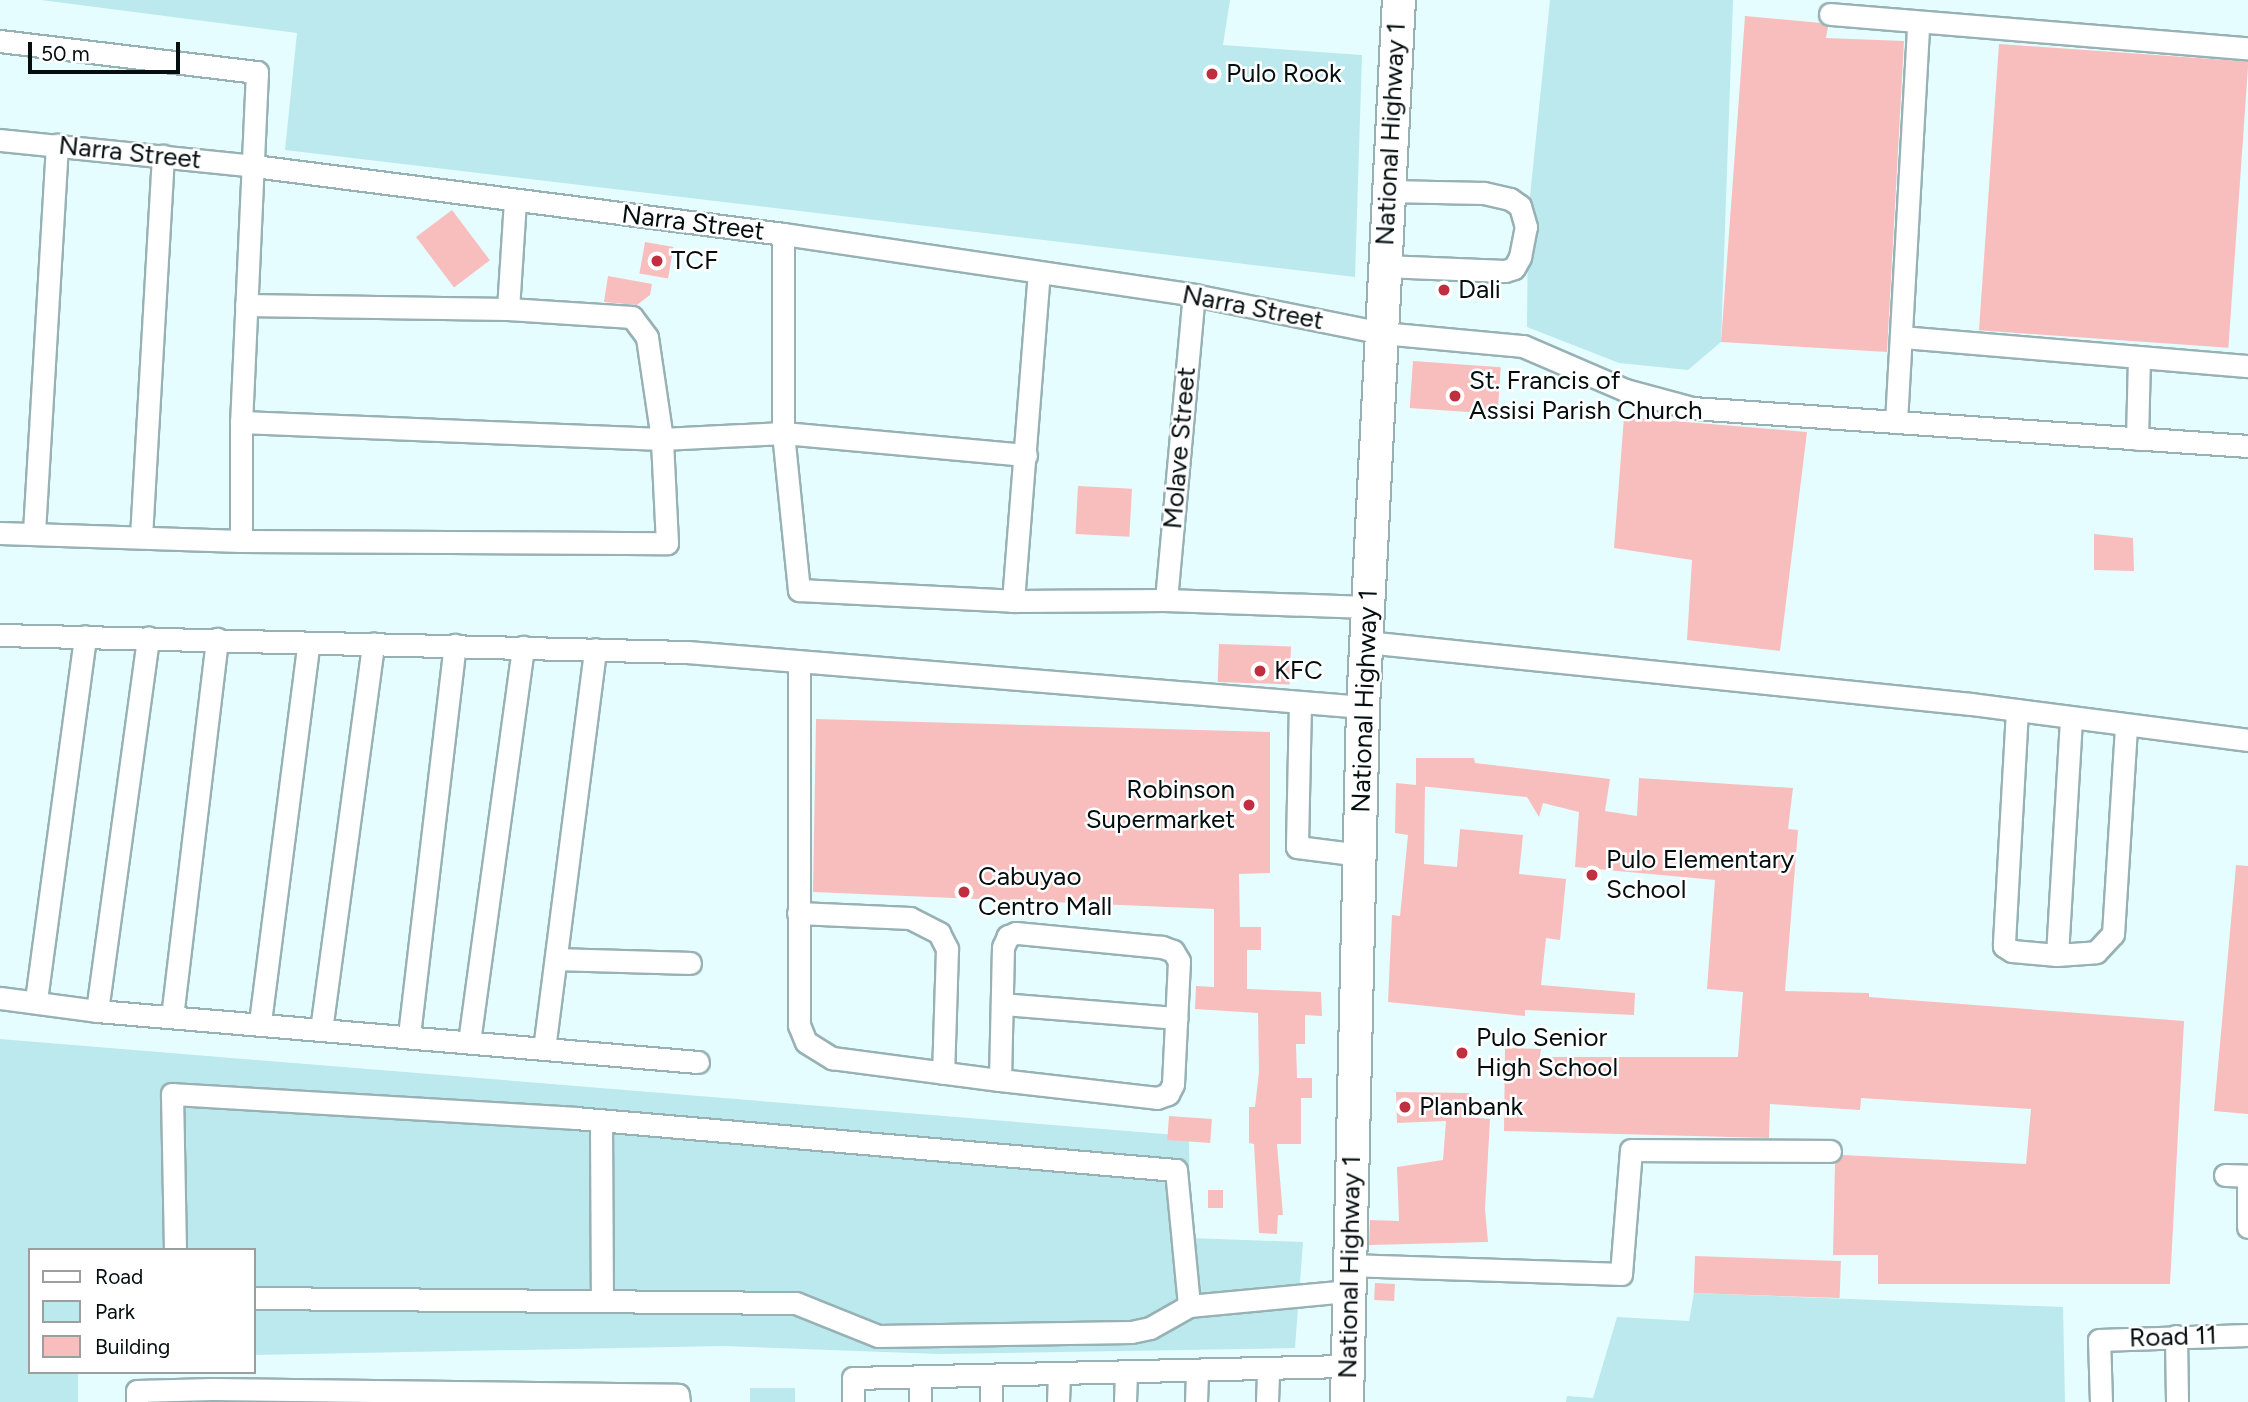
<!DOCTYPE html>
<style>
body{margin:0}
#map{position:relative;width:2248px;height:1402px;overflow:hidden;background:#e6fdff;font-family:Figtree,sans-serif}
div>[style]{position:absolute}
[style*='--x']{left:calc(var(--x)*1px);top:calc(var(--y)*1px);width:calc(var(--w)*1px);rotate:calc(var(--a)*1deg)}
.green>*{inset:0;background:#bce9ed;transform-origin:0 0}
.building>*{inset:0;background:#f7bebd;transform-origin:0 0}
.roads{filter:drop-shadow(2px 0 #97b1b4) drop-shadow(-2px 0 #97b1b4) drop-shadow(0 2px #97b1b4) drop-shadow(0 -2px #97b1b4)}
.minor>*{height:21px;margin:-10.5px;padding:0 10.5px;transform-origin:10.5px;border-radius:10.5px;background:#fff}
.highway>*{height:32px;margin:-16px;padding:0 16px;transform-origin:16px;border-radius:16px;background:#fff}
.dots>*{width:19px;height:19px;translate:-50% -50%;box-sizing:border-box;border:4px solid #fff;border-radius:50%}
span{translate:-50% -50%;white-space:nowrap;text-align:center;line-height:1.15;-webkit-text-stroke:5px #fff;paint-order:stroke}
.poi-label{font-size:26px;color:#050e0f}
.left{translate:0 -50%;text-align:left}
.right{translate:-100% -50%;text-align:right}
.street-label{font-size:26px;color:#050e0f}
.legend{position:absolute;left:28px;top:1248px;width:228px;height:126px;box-sizing:border-box;background:#fff;border:2px solid #9b9f9f;margin:0;padding:9px 12px;list-style:none;font-size:21px;color:#050e0f}
.legend li{display:flex;align-items:center;gap:14px;height:35px}
.legend b{width:35px;border:2px solid #9b9f9f}
.scale{position:absolute;left:28px;top:42px;width:152px;height:32px;box-sizing:border-box;border:4px solid #050e0f;border-top:0;padding-left:9px;font-size:21px;line-height:24px;white-space:nowrap;color:#050e0f;-webkit-text-stroke:5px #fff;paint-order:stroke}
</style>
<div id="map">
<div class="green">
<div style="clip-path:polygon(41px 0,1230px 0,1223px 45px,1362px 55px,1355px 277px,285px 150px,297px 33px)"></div>
<div style="clip-path:polygon(1550px 0,1733px 0,1721px 342px,1688px 370px,1619px 363px,1527px 327px,1528px 216px)"></div>
<div style="clip-path:polygon(0 1039px,1189px 1136px,1190px 1238px,1303px 1242px,1295px 1348px,939px 1354px,723px 1346px,254px 1355px,254px 1250px,30px 1250px,30px 1372px,78px 1372px,78px 1402px,0 1402px)"></div>
<div style="clip-path:polygon(1694px 1293px,2063px 1307px,2065px 1402px,1566px 1402px,1567px 1396px,1593px 1398px,1617px 1317px,1689px 1321px)"></div>
<div style="left:750px;top:1388px;width:45px;height:14px"></div>
</div>
<div class="building">
<div style="clip-path:polygon(1745px 16px,1821px 23px,1828px 27px,1826px 38px,1904px 41px,1887px 352px,1721px 342px)"></div>
<div style="left:1999px;top:44px;width:250px;height:287px;rotate:4deg"></div>
<div style="left:452px;top:210px;width:63px;height:45px;rotate:53deg"></div>
<div style="left:645px;top:242px;width:29px;height:32px;rotate:10deg"></div>
<div style="clip-path:polygon(608px 276px,652px 284px,650px 295px,637px 305px,604px 302px)"></div>
<div style="left:1413px;top:361px;width:88px;height:47px;rotate:4deg"></div>
<div style="clip-path:polygon(1624px 417px,1807px 432px,1780px 651px,1687px 640px,1692px 560px,1614px 548px)"></div>
<div style="left:1078px;top:486px;width:54px;height:48px;rotate:3deg"></div>
<div style="clip-path:polygon(2094px 534px,2133px 538px,2134px 571px,2094px 570px)"></div>
<div style="left:1219px;top:644px;width:72px;height:38px;rotate:2deg"></div>
<div style="clip-path:polygon(816px 719px,1270px 732px,1270px 873px,1239px 874px,1240px 927px,1261px 927px,1261px 950px,1247px 950px,1247px 989px,1321px 992px,1322px 1016px,1305px 1015px,1305px 1044px,1296px 1044px,1297px 1078px,1312px 1078px,1312px 1098px,1301px 1098px,1301px 1144px,1277px 1144px,1283px 1215px,1278px 1215px,1277px 1234px,1259px 1233px,1254px 1144px,1249px 1143px,1249px 1107px,1255px 1107px,1259px 1072px,1258px 1013px,1195px 1009px,1196px 986px,1214px 987px,1214px 909px,813px 892px)"></div>
<div style="clip-path:polygon(1416px 758px,1474px 758px,1475px 763px,1610px 779px,1605px 811px,1637px 816px,1639px 778px,1793px 788px,1788px 829px,1798px 830px,1785px 991px,1869px 993px,1869px 997px,2184px 1021px,2170px 1284px,1878px 1284px,1878px 1255px,1833px 1255px,1835px 1163px,1842px 1155px,2026px 1164px,2031px 1109px,1861px 1098px,1860px 1110px,1770px 1104px,1769px 1138px,1504px 1131px,1505px 1048px,1541px 1049px,1540px 1057px,1738px 1057px,1743px 992px,1707px 989px,1715px 880px,1575px 867px,1579px 812px,1543px 803px,1539px 817px,1527px 797px,1420px 786px,1425px 786px,1424px 864px,1457px 867px,1460px 829px,1523px 835px,1519px 874px,1566px 879px,1560px 940px,1546px 938px,1541px 985px,1635px 993px,1634px 1015px,1525px 1010px,1525px 1016px,1388px 1002px,1392px 915px,1400px 916px,1408px 835px,1395px 833px,1396px 783px,1416px 785px)"></div>
<div style="clip-path:polygon(2236px 865px,2248px 866px,2248px 1114px,2214px 1111px)"></div>
<div style="clip-path:polygon(1396px 1092px,1469px 1093px,1469px 1117px,1490px 1119px,1485px 1209px,1488px 1242px,1369px 1245px,1370px 1220px,1399px 1221px,1397px 1167px,1443px 1160px,1446px 1121px,1397px 1123px)"></div>
<div style="left:1169px;top:1116px;width:43px;height:24px;rotate:4deg"></div>
<div style="left:1208px;top:1190px;width:15px;height:18px"></div>
<div style="left:1695px;top:1256px;width:146px;height:37px;rotate:2deg"></div>
<div style="left:1375px;top:1283px;width:20px;height:17px;rotate:3deg"></div>
</div>
<div class="roads">
<div class="minor">
<div style="--x:1830;--y:14;--w:419;--a:4.7"></div>
<div style="--x:0;--y:41;--w:259;--a:6.9"></div>
<div style="--x:257;--y:72;--w:350;--a:92.6"></div>
<div style="--x:241;--y:422;--w:119;--a:90"></div>
<div style="--x:0;--y:140;--w:255;--a:5.8"></div>
<div style="--x:254;--y:166;--w:533;--a:7.32"></div>
<div style="--x:783;--y:234;--w:416;--a:8.4"></div>
<div style="--x:1194;--y:295;--w:192;--a:11.4"></div>
<div style="--x:1382;--y:333;--w:142;--a:5.3"></div>
<div style="--x:1523;--y:346;--w:111;--a:23.3"></div>
<div style="--x:1625;--y:390;--w:69;--a:15"></div>
<div style="--x:1692;--y:408;--w:557;--a:3.91"></div>
<div style="--x:783;--y:234;--w:199;--a:90"></div>
<div style="--x:783;--y:433;--w:158;--a:84.2"></div>
<div style="--x:799;--y:590;--w:214;--a:2.9"></div>
<div style="--x:1013;--y:601;--w:153;--a:-0.4"></div>
<div style="--x:1166;--y:600;--w:201;--a:2"></div>
<div style="--x:1384;--y:266;--w:121;--a:2.4"></div>
<div style="--x:1505;--y:271;--w:9;--a:-18"></div>
<div style="--x:1514;--y:268;--w:13;--a:-61"></div>
<div style="--x:1520;--y:257;--w:31;--a:-79"></div>
<div style="--x:1526;--y:227;--w:22;--a:-106"></div>
<div style="--x:1520;--y:206;--w:12;--a:-145"></div>
<div style="--x:1510;--y:199;--w:28;--a:-167"></div>
<div style="--x:1483;--y:193;--w:95;--a:-178.8"></div>
<div style="--x:508;--y:309;--w:109;--a:-86.3"></div>
<div style="--x:1902;--y:337;--w:347;--a:4.8"></div>
<div style="--x:241;--y:422;--w:421;--a:2.3"></div>
<div style="--x:662;--y:439;--w:121;--a:-2.8"></div>
<div style="--x:783;--y:433;--w:244;--a:5.2"></div>
<div style="--x:1896;--y:422;--w:399;--a:-86.8"></div>
<div style="--x:2137;--y:439;--w:81;--a:-88.6"></div>
<div style="--x:34;--y:532;--w:388;--a:-86.6"></div>
<div style="--x:0;--y:533;--w:241;--a:1.9"></div>
<div style="--x:241;--y:541;--w:426;--a:0.3"></div>
<div style="--x:667;--y:543;--w:104;--a:-92.8"></div>
<div style="--x:662;--y:439;--w:103;--a:-98.4"></div>
<div style="--x:647;--y:337;--w:25;--a:-127"></div>
<div style="--x:632;--y:317;--w:124;--a:-176.3"></div>
<div style="--x:508;--y:309;--w:262;--a:-179.1"></div>
<div style="--x:141;--y:537;--w:382;--a:-86.7"></div>
<div style="--x:1166;--y:600;--w:306;--a:-84.8"></div>
<div style="--x:1013;--y:601;--w:330;--a:-85.5"></div>
<div style="--x:0;--y:635;--w:687;--a:1.42"></div>
<div style="--x:687;--y:652;--w:678;--a:4.65"></div>
<div style="--x:1366;--y:642;--w:608;--a:5.85"></div>
<div style="--x:1971;--y:704;--w:279;--a:7.4"></div>
<div style="--x:799;--y:663;--w:362;--a:90"></div>
<div style="--x:799;--y:1025;--w:18;--a:68"></div>
<div style="--x:806;--y:1042;--w:31;--a:32"></div>
<div style="--x:832;--y:1058;--w:169;--a:7.5"></div>
<div style="--x:1000;--y:1080;--w:158;--a:6.5"></div>
<div style="--x:1157;--y:1098;--w:12;--a:-20"></div>
<div style="--x:1168;--y:1094;--w:11;--a:-63"></div>
<div style="--x:1173;--y:1084;--w:123;--a:-87.2"></div>
<div style="--x:1179;--y:961;--w:12;--a:-121"></div>
<div style="--x:1173;--y:951;--w:12;--a:-160"></div>
<div style="--x:1162;--y:947;--w:147;--a:-174.5"></div>
<div style="--x:1016;--y:933;--w:9;--a:159"></div>
<div style="--x:1008;--y:936;--w:12;--a:114"></div>
<div style="--x:1003;--y:947;--w:133;--a:91.3"></div>
<div style="--x:1300;--y:702;--w:145;--a:91.2"></div>
<div style="--x:1297;--y:847;--w:64;--a:7.2"></div>
<div style="--x:2017;--y:710;--w:236;--a:93.2"></div>
<div style="--x:2004;--y:946;--w:9;--a:32"></div>
<div style="--x:2012;--y:951;--w:45;--a:5.1"></div>
<div style="--x:2057;--y:955;--w:39;--a:-4"></div>
<div style="--x:2096;--y:952;--w:25;--a:-47"></div>
<div style="--x:2113;--y:934;--w:207;--a:-86.4"></div>
<div style="--x:798;--y:913;--w:112;--a:2.6"></div>
<div style="--x:910;--y:918;--w:33;--a:27"></div>
<div style="--x:939;--y:933;--w:18;--a:63"></div>
<div style="--x:947;--y:949;--w:124;--a:91.8"></div>
<div style="--x:2057;--y:955;--w:238;--a:-86.6"></div>
<div style="--x:556;--y:959;--w:134;--a:1.7"></div>
<div style="--x:0;--y:998;--w:98;--a:7.6"></div>
<div style="--x:97;--y:1011;--w:603;--a:4.85"></div>
<div style="--x:36;--y:1000;--w:367;--a:-82.3"></div>
<div style="--x:1002;--y:1004;--w:175;--a:4.6"></div>
<div style="--x:97;--y:1011;--w:377;--a:-82.2"></div>
<div style="--x:172;--y:1017;--w:381;--a:-83.2"></div>
<div style="--x:260;--y:1022;--w:380;--a:-82.7"></div>
<div style="--x:321;--y:1030;--w:390;--a:-82.3"></div>
<div style="--x:409;--y:1035;--w:393;--a:-83.3"></div>
<div style="--x:469;--y:1042;--w:399;--a:-82.2"></div>
<div style="--x:544;--y:1049;--w:403;--a:-82.7"></div>
<div style="--x:601;--y:1122;--w:179;--a:89.7"></div>
<div style="--x:2225;--y:1175;--w:23;--a:2"></div>
<div style="--x:2248;--y:1176;--w:51;--a:90"></div>
<div style="--x:175;--y:1250;--w:156;--a:-91.1"></div>
<div style="--x:172;--y:1094;--w:404;--a:3.4"></div>
<div style="--x:575;--y:1118;--w:603;--a:4.95"></div>
<div style="--x:1176;--y:1170;--w:137;--a:84.5"></div>
<div style="--x:1189;--y:1306;--w:45;--a:150.6"></div>
<div style="--x:1150;--y:1328;--w:19;--a:168"></div>
<div style="--x:1131;--y:1332;--w:253;--a:179.1"></div>
<div style="--x:878;--y:1336;--w:88;--a:-158.1"></div>
<div style="--x:796;--y:1303;--w:542;--a:-179.47"></div>
<div style="--x:1350;--y:1265;--w:271;--a:1.9"></div>
<div style="--x:1621;--y:1274;--w:124;--a:-85.4"></div>
<div style="--x:1631;--y:1150;--w:199;--a:0.3"></div>
<div style="--x:1189;--y:1306;--w:161;--a:-5.4"></div>
<div style="--x:2176;--y:1336;--w:66;--a:89.1"></div>
<div style="--x:137;--y:1402;--w:11;--a:-90"></div>
<div style="--x:137;--y:1391;--w:75;--a:-1.5"></div>
<div style="--x:212;--y:1389;--w:466;--a:0.7"></div>
<div style="--x:678;--y:1395;--w:7;--a:82"></div>
<div style="--x:853;--y:1402;--w:24;--a:-90"></div>
<div style="--x:853;--y:1378;--w:495;--a:-1.4"></div>
<div style="--x:920;--y:1402;--w:26;--a:-90"></div>
<div style="--x:991;--y:1402;--w:27;--a:-90"></div>
<div style="--x:1058;--y:1402;--w:29;--a:-88"></div>
<div style="--x:1125;--y:1402;--w:31;--a:-88"></div>
<div style="--x:1196;--y:1402;--w:32;--a:-88"></div>
<div style="--x:1267;--y:1402;--w:32;--a:-88"></div>
<div style="--x:2101;--y:1402;--w:62;--a:-91.8"></div>
<div style="--x:2099;--y:1340;--w:149;--a:-1.9"></div>
</div>
<div class="highway">
<div style="--x:1347;--y:1402;--w:695;--a:-88.68"></div>
<div style="--x:1363;--y:707;--w:708;--a:-87.09"></div>
</div>
</div>
<div class="dots">
<div style="left:1212px;top:74px;background:#c02f40"></div>
<div style="left:657px;top:261px;background:#c02f40"></div>
<div style="left:1444px;top:290px;background:#c02f40"></div>
<div style="left:1455px;top:396px;background:#c02f40"></div>
<div style="left:1260px;top:671px;background:#c02f40"></div>
<div style="left:1249px;top:805px;background:#c02f40"></div>
<div style="left:1592px;top:875px;background:#c02f40"></div>
<div style="left:964px;top:892px;background:#c02f40"></div>
<div style="left:1462px;top:1053px;background:#c02f40"></div>
<div style="left:1405px;top:1107px;background:#c02f40"></div>
</div>
<div class="poi-label">
<span class="left" style="left:1226px;top:74px">Pulo Rook</span>
<span class="left" style="left:671px;top:261px">TCF</span>
<span class="left" style="left:1458px;top:290px">Dali</span>
<span class="left" style="left:1469px;top:396px">St. Francis of<br>Assisi Parish Church</span>
<span class="left" style="left:1274px;top:671px">KFC</span>
<span class="right" style="left:1235px;top:805px">Robinson<br>Supermarket</span>
<span class="left" style="left:1606px;top:875px">Pulo Elementary<br>School</span>
<span class="left" style="left:978px;top:892px">Cabuyao<br>Centro Mall</span>
<span class="left" style="left:1476px;top:1053px">Pulo Senior<br>High School</span>
<span class="left" style="left:1419px;top:1107px">Planbank</span>
</div>
<div class="street-label">
<span style="left:1391px;top:134px;rotate:-87deg">National Highway 1</span>
<span style="left:130px;top:153px;rotate:6deg">Narra Street</span>
<span style="left:693px;top:223px;rotate:7deg">Narra Street</span>
<span style="left:1253px;top:308px;rotate:11deg">Narra Street</span>
<span style="left:1180px;top:448px;rotate:-85deg">Molave Street</span>
<span style="left:1365px;top:701px;rotate:-88deg">National Highway 1</span>
<span style="left:1350px;top:1267px;rotate:-89deg">National Highway 1</span>
<span style="left:2173px;top:1337px;rotate:-2deg">Road 11</span>
</div>
<ul class="legend">
<li><b style="height:9px;background:#fff"></b>Road</li>
<li><b style="height:19px;background:#bce9ed"></b>Park</li>
<li><b style="height:19px;background:#f7bebd"></b>Building</li>
</ul>
<div class="scale">50 m</div>
</div>
